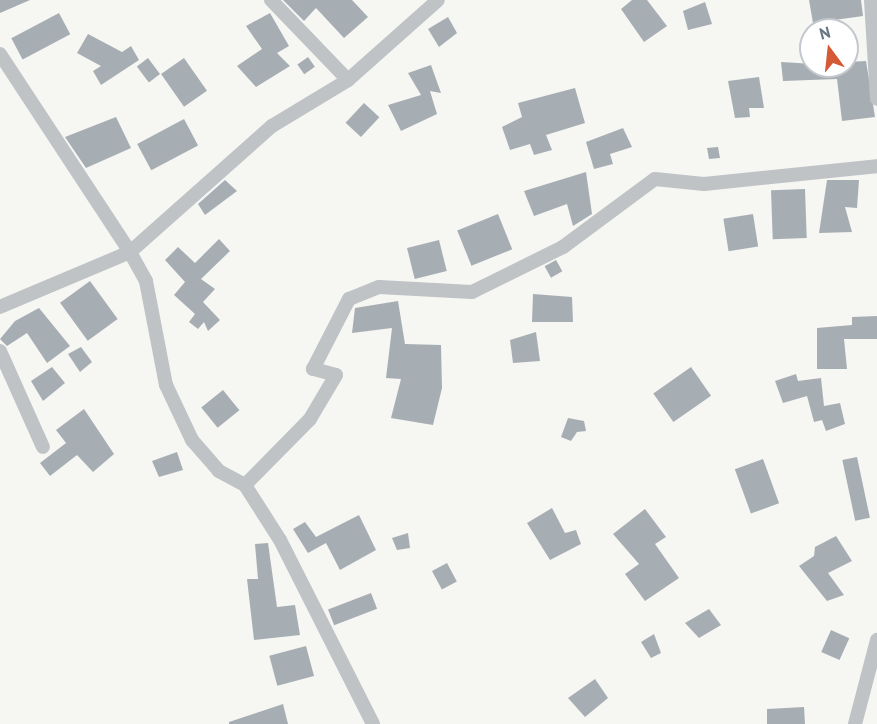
<!DOCTYPE html>
<style>
body{margin:0}
#map{position:relative;width:877px;height:724px;overflow:hidden;background:#f6f6f3;font-family:"PT Sans",sans-serif}
div>[style]{position:absolute}
[style*='--x']{left:calc(var(--x)*1px);top:calc(var(--y)*1px);width:calc(var(--w)*1px);rotate:calc(var(--a)*1deg)}
.building>*{inset:0;background:#a7aeb3;transform-origin:0 0}
.minor>*{height:14px;margin:-7px;padding:0 7px;transform-origin:7px;border-radius:7px;background:#bfc3c6}
span{translate:-50% -50%;white-space:nowrap;text-align:center;line-height:1.15;-webkit-text-stroke:6px #fff;paint-order:stroke}
.north{position:absolute;left:799px;top:18px;width:60px;height:60px;box-sizing:border-box;background:#fff;border:2px solid #c2c8cd;border-radius:50%;rotate:345deg;font-size:16px;font-weight:700;line-height:24px;text-align:center;color:#677681}
.north::after{content:'';display:block;margin:auto;width:21px;height:27px;background:#d45934;clip-path:polygon(50% 0,100% 100%,50% 72%,0 100%)}
</style>
<div id="map">
<div class="building">
<div style="clip-path:polygon(0 0,30px 0,0 13px)"></div>
<div style="clip-path:polygon(283px 0,352px 0,368px 17px,344px 38px,316px 8px,304px 21px)"></div>
<div style="clip-path:polygon(632px 0,647px 0,667px 26px,644px 42px,621px 9px)"></div>
<div style="clip-path:polygon(809px 0,861px 0,863px 16px,813px 23px)"></div>
<div style="clip-path:polygon(705px 2px,712px 24px,688px 30px,683px 11px)"></div>
<div style="left:59px;top:13px;width:24px;height:54px;rotate:62deg"></div>
<div style="clip-path:polygon(270px 13px,289px 46px,277px 53px,290px 66px,256px 87px,237px 66px,262px 49px,246px 26px)"></div>
<div style="clip-path:polygon(448px 17px,457px 33px,439px 47px,428px 29px)"></div>
<div style="clip-path:polygon(88px 34px,122px 52px,131px 46px,139px 60px,101px 85px,93px 71px,101px 66px,77px 53px)"></div>
<div style="left:308px;top:57px;width:12px;height:13px;rotate:55deg"></div>
<div style="left:148px;top:58px;width:20px;height:14px;rotate:53deg"></div>
<div style="left:184px;top:58px;width:40px;height:28px;rotate:55deg"></div>
<div style="clip-path:polygon(866px 61px,875px 117px,842px 121px,837px 79px,783px 81px,781px 62px,847px 66px,847px 62px)"></div>
<div style="clip-path:polygon(431px 65px,441px 93px,430px 91px,437px 114px,401px 131px,388px 105px,421px 95px,408px 73px)"></div>
<div style="clip-path:polygon(759px 77px,764px 108px,749px 108px,750px 117px,735px 118px,728px 81px)"></div>
<div style="clip-path:polygon(575px 88px,585px 123px,546px 135px,552px 150px,534px 155px,530px 144px,510px 150px,502px 127px,522px 117px,518px 103px)"></div>
<div style="left:364px;top:103px;width:21px;height:27px;rotate:43deg"></div>
<div style="clip-path:polygon(116px 117px,131px 148px,86px 168px,65px 137px)"></div>
<div style="left:184px;top:119px;width:30px;height:53px;rotate:62deg"></div>
<div style="clip-path:polygon(623px 128px,632px 147px,610px 154px,613px 164px,594px 169px,586px 142px)"></div>
<div style="clip-path:polygon(718px 147px,720px 158px,709px 159px,707px 148px)"></div>
<div style="clip-path:polygon(586px 172px,592px 214px,573px 226px,567px 204px,534px 216px,524px 191px)"></div>
<div style="clip-path:polygon(225px 180px,237px 191px,205px 215px,198px 204px)"></div>
<div style="clip-path:polygon(827px 180px,859px 180px,857px 208px,845px 207px,852px 232px,819px 233px)"></div>
<div style="left:805px;top:189px;width:49px;height:34px;rotate:88deg"></div>
<div style="left:498px;top:214px;width:38px;height:44px;rotate:68deg"></div>
<div style="left:753px;top:214px;width:33px;height:30px;rotate:81deg"></div>
<div style="clip-path:polygon(219px 239px,230px 251px,201px 279px,215px 289px,203px 302px,220px 320px,208px 331px,204px 322px,198px 329px,189px 322px,195px 314px,174px 295px,185px 282px,165px 260px,178px 247px,195px 263px)"></div>
<div style="left:439px;top:240px;width:32px;height:33px;rotate:76deg"></div>
<div style="left:556px;top:260px;width:13px;height:13px;rotate:61deg"></div>
<div style="left:90px;top:281px;width:47px;height:37px;rotate:54deg"></div>
<div style="clip-path:polygon(533px 294px,572px 297px,573px 322px,532px 322px)"></div>
<div style="clip-path:polygon(398px 301px,405px 344px,441px 345px,442px 388px,433px 425px,391px 418px,401px 379px,386px 378px,392px 328px,352px 333px,355px 308px)"></div>
<div style="clip-path:polygon(39px 308px,70px 346px,47px 363px,27px 333px,7px 346px,0 339px,15px 321px)"></div>
<div style="clip-path:polygon(877px 316px,877px 339px,844px 339px,847px 369px,817px 369px,817px 328px,852px 325px,852px 317px)"></div>
<div style="clip-path:polygon(536px 332px,540px 361px,513px 363px,510px 340px)"></div>
<div style="clip-path:polygon(81px 347px,92px 362px,80px 372px,68px 354px)"></div>
<div style="clip-path:polygon(52px 367px,65px 383px,43px 401px,31px 381px)"></div>
<div style="left:691px;top:367px;width:35px;height:46px;rotate:55deg"></div>
<div style="clip-path:polygon(796px 374px,798px 381px,821px 378px,824px 406px,840px 403px,845px 424px,826px 431px,822px 420px,814px 422px,807px 396px,783px 403px,775px 381px)"></div>
<div style="left:223px;top:390px;width:26px;height:28px;rotate:51deg"></div>
<div style="clip-path:polygon(84px 409px,114px 454px,93px 472px,77px 455px,50px 476px,40px 463px,66px 443px,56px 430px)"></div>
<div style="clip-path:polygon(568px 418px,584px 421px,586px 431px,577px 432px,571px 441px,561px 437px)"></div>
<div style="clip-path:polygon(177px 452px,183px 470px,159px 477px,152px 461px)"></div>
<div style="left:857px;top:457px;width:62px;height:15px;rotate:78deg"></div>
<div style="left:763px;top:459px;width:47px;height:30px;rotate:70deg"></div>
<div style="clip-path:polygon(552px 508px,565px 533px,576px 530px,581px 544px,550px 560px,527px 523px)"></div>
<div style="clip-path:polygon(645px 509px,666px 537px,655px 544px,679px 578px,645px 601px,625px 574px,639px 564px,613px 534px)"></div>
<div style="clip-path:polygon(359px 515px,376px 550px,340px 570px,326px 543px,308px 553px,293px 529px,305px 522px,316px 537px)"></div>
<div style="clip-path:polygon(408px 533px,410px 548px,397px 550px,392px 538px)"></div>
<div style="clip-path:polygon(836px 536px,852px 561px,828px 573px,844px 595px,827px 601px,799px 566px,814px 556px,815px 547px)"></div>
<div style="clip-path:polygon(268px 543px,277px 607px,295px 605px,300px 635px,254px 640px,247px 579px,258px 579px,255px 544px)"></div>
<div style="left:447px;top:563px;width:21px;height:17px;rotate:62deg"></div>
<div style="left:371px;top:593px;width:17px;height:46px;rotate:69deg"></div>
<div style="clip-path:polygon(709px 609px,721px 625px,699px 638px,685px 623px)"></div>
<div style="left:831px;top:630px;width:20px;height:24px;rotate:24deg"></div>
<div style="clip-path:polygon(654px 634px,661px 653px,651px 658px,641px 642px)"></div>
<div style="left:306px;top:646px;width:31px;height:38px;rotate:75deg"></div>
<div style="clip-path:polygon(595px 679px,608px 698px,585px 717px,568px 698px)"></div>
<div style="clip-path:polygon(283px 704px,288px 724px,229px 724px,229px 722px)"></div>
<div style="clip-path:polygon(804px 707px,805px 724px,767px 724px,767px 709px)"></div>
</div>
<div class="minor">
<div style="--x:271;--y:0;--w:111;--a:46.1"></div>
<div style="--x:871;--y:0;--w:99;--a:86.5"></div>
<div style="--x:0;--y:54;--w:237;--a:56.7"></div>
<div style="--x:130;--y:252;--w:141;--a:157.1"></div>
<div style="--x:0;--y:351;--w:105;--a:65.9"></div>
<div style="--x:245;--y:485;--w:93;--a:-45.4"></div>
<div style="--x:310;--y:419;--w:51;--a:-59.4"></div>
<div style="--x:336;--y:375;--w:24;--a:-165"></div>
<div style="--x:313;--y:369;--w:79;--a:-62.8"></div>
<div style="--x:349;--y:299;--w:32;--a:-22"></div>
<div style="--x:379;--y:287;--w:93;--a:3.1"></div>
<div style="--x:472;--y:292;--w:102;--a:-26.3"></div>
<div style="--x:563;--y:247;--w:114;--a:-36.5"></div>
<div style="--x:655;--y:179;--w:49;--a:5.8"></div>
<div style="--x:704;--y:184;--w:174;--a:-5.9"></div>
<div style="--x:373;--y:724;--w:206;--a:-116.8"></div>
<div style="--x:280;--y:540;--w:65;--a:-122.5"></div>
<div style="--x:245;--y:485;--w:30;--a:-152"></div>
<div style="--x:219;--y:471;--w:41;--a:-131.1"></div>
<div style="--x:192;--y:440;--w:61;--a:-115.3"></div>
<div style="--x:166;--y:385;--w:106;--a:-100.9"></div>
<div style="--x:146;--y:281;--w:33;--a:-119"></div>
<div style="--x:130;--y:252;--w:190;--a:-41.6"></div>
<div style="--x:272;--y:126;--w:89;--a:-31.2"></div>
<div style="--x:348;--y:80;--w:120;--a:-41.6"></div>
<div style="--x:855;--y:724;--w:87;--a:-75.3"></div>
</div>
<div class="north">N</div>
</div>
